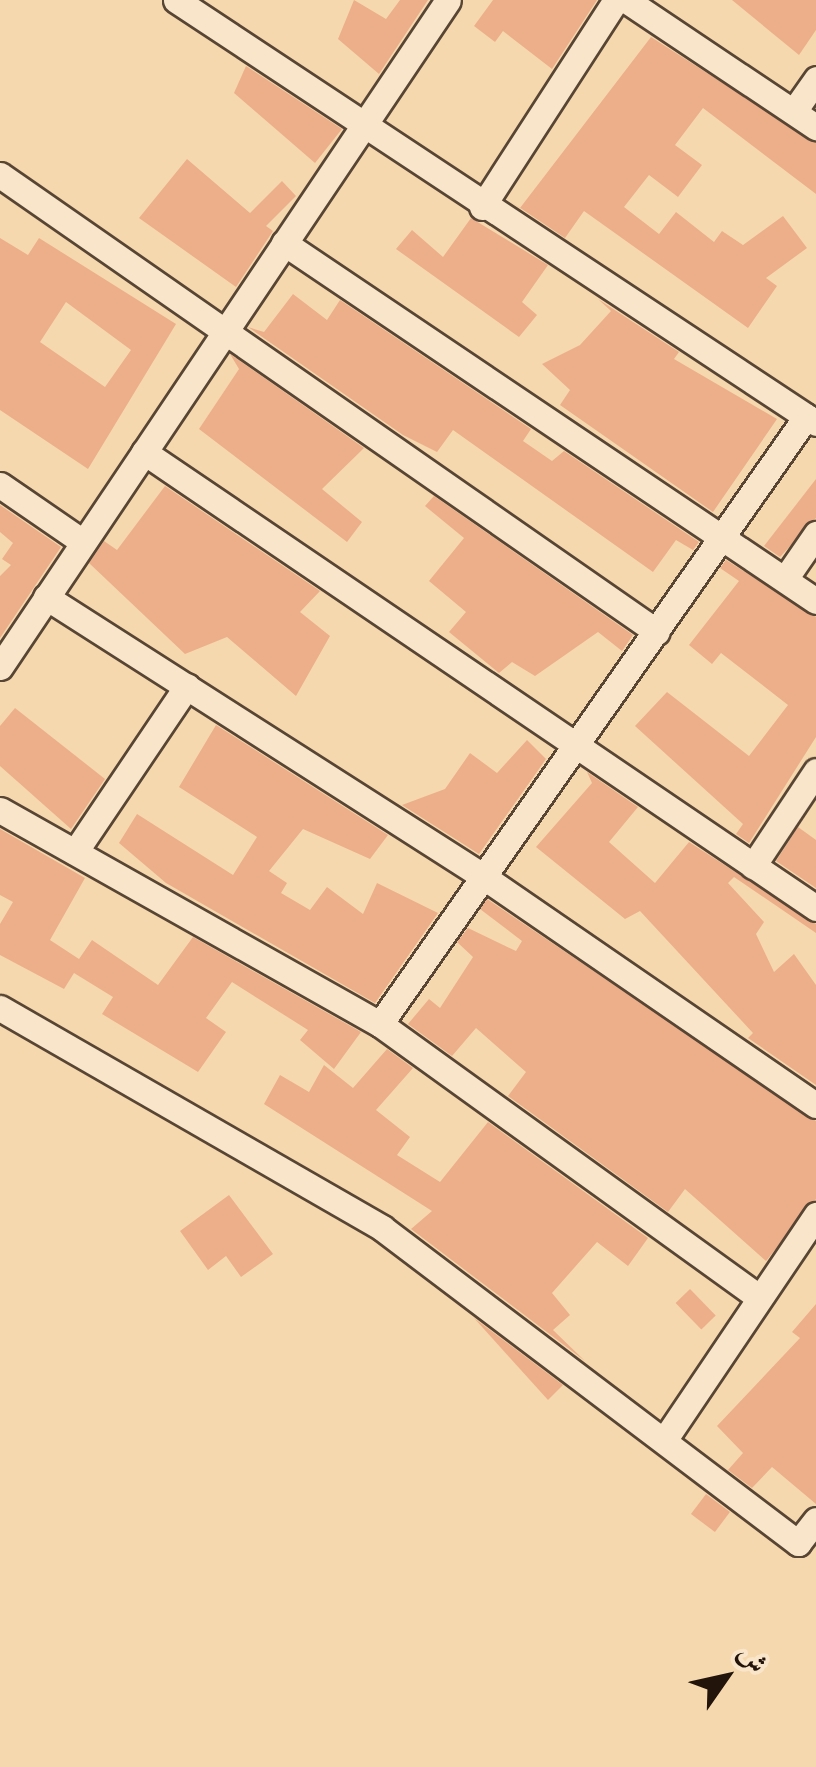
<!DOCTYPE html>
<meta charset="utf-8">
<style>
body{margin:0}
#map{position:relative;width:816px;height:1767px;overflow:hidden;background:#f6d8ae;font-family:"Old Standard TT",Amiri,serif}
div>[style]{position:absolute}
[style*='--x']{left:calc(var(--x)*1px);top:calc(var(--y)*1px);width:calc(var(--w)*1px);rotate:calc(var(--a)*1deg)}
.building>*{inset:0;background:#ecaf8a;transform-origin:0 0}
.roads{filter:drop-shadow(2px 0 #584534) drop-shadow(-2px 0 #584534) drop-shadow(0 2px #584534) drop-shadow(0 -2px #584534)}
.street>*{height:25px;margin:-12.5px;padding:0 12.5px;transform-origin:12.5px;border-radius:12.5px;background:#f9e6ca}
span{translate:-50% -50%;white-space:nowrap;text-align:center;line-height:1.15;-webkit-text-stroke:8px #f9e6ca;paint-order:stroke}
.north{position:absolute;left:676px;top:1627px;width:100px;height:100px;-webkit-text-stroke:8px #f9e6ca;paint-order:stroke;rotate:56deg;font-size:28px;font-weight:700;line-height:40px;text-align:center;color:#23140b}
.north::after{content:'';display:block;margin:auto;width:35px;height:45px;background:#23140b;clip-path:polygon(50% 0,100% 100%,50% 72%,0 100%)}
</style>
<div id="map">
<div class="building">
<div style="clip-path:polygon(354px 0,386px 19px,400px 0,428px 0,379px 74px,338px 39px)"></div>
<div style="clip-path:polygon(493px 0,597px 0,552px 69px,503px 31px,495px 42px,474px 26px)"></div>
<div style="clip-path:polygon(732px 0,816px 0,816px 30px,799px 55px)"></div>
<div style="clip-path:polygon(651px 37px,816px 143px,816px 194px,703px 108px,675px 145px,702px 165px,678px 197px,649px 175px,624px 207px,659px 234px,676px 212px,714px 242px,722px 231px,743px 245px,783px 216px,807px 248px,766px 278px,777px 286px,748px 328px,584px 211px,565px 238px,507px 199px,520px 208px)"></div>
<div style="clip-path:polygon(246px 66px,342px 129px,315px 163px,234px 93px)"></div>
<div style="clip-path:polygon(187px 159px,250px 213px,282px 181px,296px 196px,266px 226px,273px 231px,236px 287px,139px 218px)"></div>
<div style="clip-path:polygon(471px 218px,548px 265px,522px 302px,537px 315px,519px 337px,396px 249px,412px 230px,443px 257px)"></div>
<div style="clip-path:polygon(evenodd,0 238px,28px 255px,39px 238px,176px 324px,88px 469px,0 410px,0 238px,66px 302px,131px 350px,105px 387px,40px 342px,66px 302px)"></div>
<div style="clip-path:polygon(293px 294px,327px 320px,340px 300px,531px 429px,523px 441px,552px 461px,564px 451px,699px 542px,693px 550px,676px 540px,653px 572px,453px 430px,437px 452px,403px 435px,248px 327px,264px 332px)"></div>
<div style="clip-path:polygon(598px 299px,679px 352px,674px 359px,777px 419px,713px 512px,560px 405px,570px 390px,542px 364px,580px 345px,611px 311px)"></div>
<div style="clip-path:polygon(230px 354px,364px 448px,322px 489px,362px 522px,347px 542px,199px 429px,239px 369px)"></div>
<div style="clip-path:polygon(816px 479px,816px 518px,780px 557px,764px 546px)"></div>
<div style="clip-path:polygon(165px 486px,320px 591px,300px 612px,330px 636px,296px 696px,227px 637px,185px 654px,89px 563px,104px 541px,117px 550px)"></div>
<div style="clip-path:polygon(434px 496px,633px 635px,622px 651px,598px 632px,535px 676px,512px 662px,499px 673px,449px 632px,466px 612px,429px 581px,464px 538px,425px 506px)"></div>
<div style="clip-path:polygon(0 505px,61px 547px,0 638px,0 576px,11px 565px,2px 559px,13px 543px,0 532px)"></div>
<div style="clip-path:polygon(726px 560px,816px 617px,816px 737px,749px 843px,736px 834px,743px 824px,635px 726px,667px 692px,749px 756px,788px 705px,721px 653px,712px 664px,689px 645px,739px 581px,720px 568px)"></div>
<div style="clip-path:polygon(15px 708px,105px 779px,71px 829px,0 766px,0 726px)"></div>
<div style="clip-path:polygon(216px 725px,388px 835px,370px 859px,303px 829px,269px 871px,287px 883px,281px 893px,310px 910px,327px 887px,363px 914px,377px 883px,438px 913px,375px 1003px,166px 883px,119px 843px,137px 814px,233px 875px,257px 837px,179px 787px)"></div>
<div style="clip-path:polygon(527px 740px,546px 759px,479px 854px,402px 805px,445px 789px,470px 753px,497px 773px)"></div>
<div style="clip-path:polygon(587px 772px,638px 807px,609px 842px,655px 883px,689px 842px,816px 924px,816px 933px,734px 877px,728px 883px,764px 922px,756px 934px,774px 972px,794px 954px,816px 985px,816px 1085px,748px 1038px,753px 1033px,640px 911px,625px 919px,536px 847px,592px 783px)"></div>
<div style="clip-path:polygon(798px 827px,816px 840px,816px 888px,776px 861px)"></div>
<div style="clip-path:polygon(0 829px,85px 878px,50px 940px,79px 959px,92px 940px,158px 985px,193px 937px,361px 1032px,334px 1069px,300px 1040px,308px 1030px,232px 982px,206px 1018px,226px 1032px,198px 1072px,102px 1014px,113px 997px,74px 973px,64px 989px,0 955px,0 924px,13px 902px,0 895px)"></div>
<div style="clip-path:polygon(487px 899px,816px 1121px,816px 1199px,766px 1261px,685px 1189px,668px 1212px,508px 1096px,526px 1072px,476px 1028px,452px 1056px,408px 1024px,429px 999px,440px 1008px,473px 957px,457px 942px,468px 928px,516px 951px,522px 941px,480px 909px)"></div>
<div style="clip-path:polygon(387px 1049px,413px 1068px,376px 1110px,410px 1137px,397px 1155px,440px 1182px,488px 1122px,648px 1238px,628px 1266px,597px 1242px,552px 1293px,570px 1315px,553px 1330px,585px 1361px,411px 1229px,432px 1211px,264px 1104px,280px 1075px,309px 1092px,324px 1065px,353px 1088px)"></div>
<div style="clip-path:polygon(229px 1195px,273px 1254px,241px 1277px,226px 1256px,208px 1270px,180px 1231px)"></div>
<div style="left:690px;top:1289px;width:37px;height:20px;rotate:46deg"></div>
<div style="clip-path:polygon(816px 1304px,816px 1504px,772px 1467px,752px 1488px,728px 1470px,743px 1453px,717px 1426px,800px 1338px,792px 1332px)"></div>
<div style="clip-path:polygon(474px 1318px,563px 1385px,548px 1400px)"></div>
<div style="left:706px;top:1494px;width:30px;height:25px;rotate:37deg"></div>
</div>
<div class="roads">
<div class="street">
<div style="--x:176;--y:0;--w:767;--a:33.46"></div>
<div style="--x:626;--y:0;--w:229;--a:33.8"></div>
<div style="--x:794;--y:111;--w:39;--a:-55"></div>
<div style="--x:0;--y:175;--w:800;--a:34.82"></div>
<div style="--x:482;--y:207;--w:247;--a:-57.1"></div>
<div style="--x:284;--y:243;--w:641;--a:33.94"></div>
<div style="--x:144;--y:452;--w:812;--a:34.16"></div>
<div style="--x:0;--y:485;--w:101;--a:34.5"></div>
<div style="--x:785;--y:579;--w:55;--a:-55.4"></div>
<div style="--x:46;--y:597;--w:516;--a:32.58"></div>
<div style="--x:481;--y:875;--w:406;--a:34.5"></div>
<div style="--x:0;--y:667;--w:803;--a:-56.11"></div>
<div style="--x:0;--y:810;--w:436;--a:29.4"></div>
<div style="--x:380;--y:1024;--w:468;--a:35.8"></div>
<div style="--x:75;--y:852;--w:200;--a:-56"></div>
<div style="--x:753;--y:866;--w:114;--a:-56.4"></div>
<div style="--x:0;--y:1008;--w:441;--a:29.9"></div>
<div style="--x:382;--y:1228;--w:522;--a:37.13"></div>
<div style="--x:798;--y:1543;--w:29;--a:-52"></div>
<div style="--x:380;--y:1024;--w:742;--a:-54.94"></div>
<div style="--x:667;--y:1436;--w:267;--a:-56"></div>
</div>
</div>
<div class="north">ش</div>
</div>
